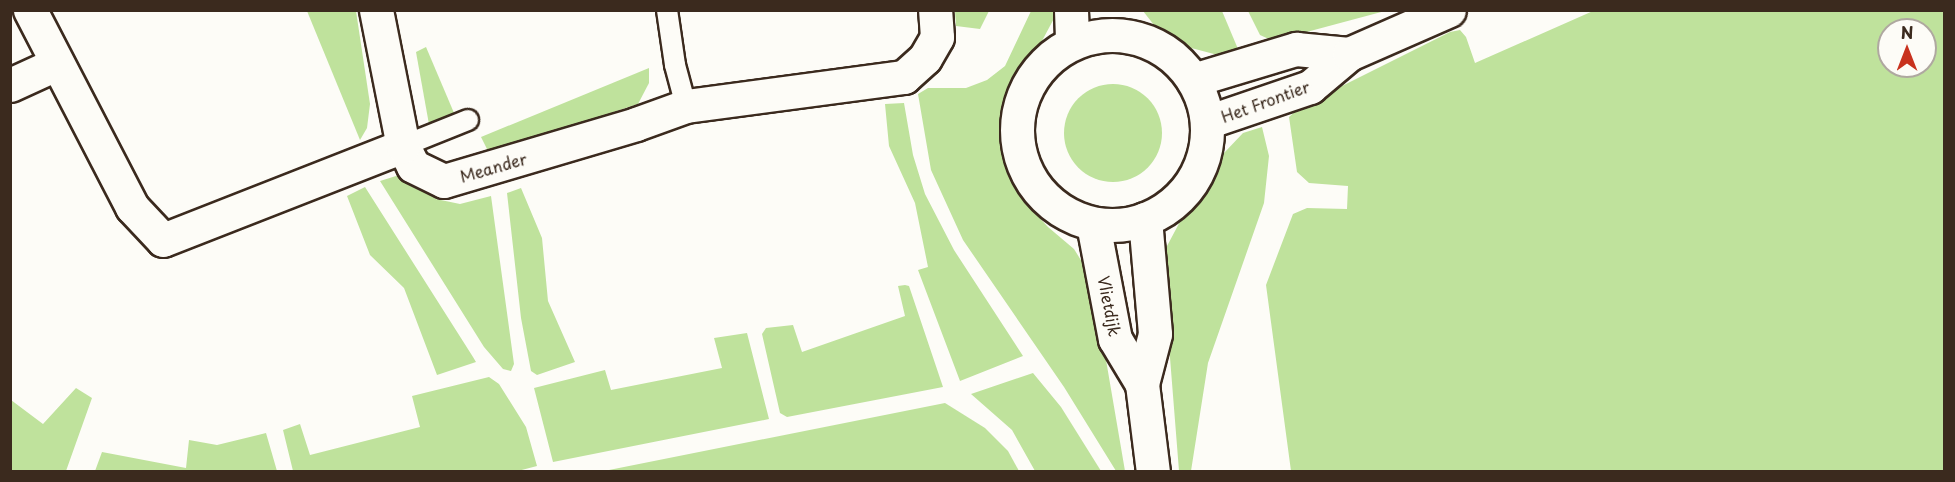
<!DOCTYPE html>
<style>
body{margin:0}
#map{position:relative;width:1955px;height:482px;overflow:hidden;background:#fdfcf7;font-family:"Playpen Sans",sans-serif}
div>[style]{position:absolute}
[style*='--x']{left:calc(var(--x)*1px);top:calc(var(--y)*1px);width:calc(var(--w)*1px);rotate:calc(var(--a)*1deg)}
.green>*{inset:0;background:#bfe29c}
.round{border-radius:50%}
.roads{filter:drop-shadow(2px 0 #3b2a1e) drop-shadow(-2px 0 #3b2a1e) drop-shadow(0 2px #3b2a1e) drop-shadow(0 -2px #3b2a1e)}
.lane>*{height:20px;margin:-10px;padding:0 10px;transform-origin:10px;border-radius:10px;background:#fdfcf7}
.street>*{height:33px;margin:-16.5px;padding:0 16.5px;transform-origin:16.5px;border-radius:16.5px;background:#fdfcf7}
.secondary>*{height:33px;margin:-16.5px;padding:0 16.5px;transform-origin:16.5px;border-radius:16.5px;background:#fdfcf7}
.secondary>.ring{margin:-16.5px;padding:0;box-sizing:content-box;background:none;border:33px solid #fdfcf7;border-radius:50%}
span{translate:-50% -50%;white-space:nowrap;text-align:center;line-height:1.15;-webkit-text-stroke:5px #fdfcf7;paint-order:stroke}
.street-label{font-size:16px;color:#3b2a1e}
.frame{position:absolute;inset:0;border:12px solid #3b2a1e;pointer-events:none}
.north{position:absolute;left:1877px;top:18px;width:60px;height:60px;box-sizing:border-box;background:#fdfcf7;border:2px solid #afa8a0;border-radius:50%;rotate:0deg;font-size:16px;font-weight:700;line-height:24px;text-align:center;color:#3b2a1e}
.north::after{content:'';display:block;margin:auto;width:21px;height:27px;background:#c8321e;clip-path:polygon(50% 0,100% 100%,50% 72%,0 100%)}
</style>
<div id="map">
<div class="green">
<div style="clip-path:polygon(307px 11px,356px 11px,370px 104px,367px 128px,360px 140px)"></div>
<div style="clip-path:polygon(955px 11px,955px 10px,989px 11px,980px 29px,956px 26px)"></div>
<div style="clip-path:polygon(1031px 11px,1058px 11px,1035px 54px,1016px 77px,1004px 105px,1003px 137px,1009px 166px,1024px 201px,1048px 227px,1074px 249px,1092px 278px,1125px 471px,1116px 471px,1064px 387px,963px 240px,931px 170px,918px 94px,928px 88px,966px 88px,987px 80px,1005px 66px)"></div>
<div style="clip-path:polygon(1143px 11px,1222px 11px,1238px 49px,1230px 54px,1214px 54px,1176px 44px,1154px 25px)"></div>
<div style="clip-path:polygon(1248px 11px,1385px 11px,1273px 41px,1260px 35px)"></div>
<div style="clip-path:polygon(evenodd,1593px 11px,1944px 11px,1944px 471px,1291px 471px,1266px 285px,1293px 214px,1307px 208px,1347px 209px,1348px 186px,1309px 183px,1297px 172px,1289px 117px,1300px 107px,1450px 32px,1460px 30px,1466px 37px,1475px 63px,1593px 11px,1889px 30px,1925px 30px,1925px 66px,1889px 66px,1889px 30px)"></div>
<div style="clip-path:polygon(426px 47px,457px 120px,430px 130px,416px 52px)"></div>
<div style="clip-path:polygon(649px 68px,649px 83px,638px 104px,489px 153px,481px 137px)"></div>
<div class="round" style="left:1064px;top:84px;width:98px;height:98px"></div>
<div style="clip-path:polygon(904px 103px,913px 155px,925px 194px,954px 250px,1023px 356px,960px 381px,918px 270px,928px 267px,915px 203px,889px 146px,885px 104px)"></div>
<div style="clip-path:polygon(1262px 127px,1269px 156px,1264px 203px,1208px 363px,1191px 471px,1179px 471px,1167px 320px,1161px 275px,1167px 246px,1183px 216px,1206px 188px,1224px 153px,1243px 133px)"></div>
<div style="clip-path:polygon(396px 176px,407px 177px,436px 199px,460px 204px,491px 196px,514px 364px,511px 371px,503px 369px,484px 347px,380px 181px)"></div>
<div style="clip-path:polygon(365px 187px,473px 357px,476px 362px,437px 375px,404px 288px,370px 255px,347px 196px)"></div>
<div style="clip-path:polygon(521px 188px,542px 238px,548px 301px,575px 362px,537px 375px,531px 371px,521px 318px,507px 193px)"></div>
<div style="clip-path:polygon(905px 285px,909px 286px,943px 387px,787px 417px,780px 413px,762px 334px,766px 328px,793px 325px,802px 352px,905px 316px,898px 286px)"></div>
<div style="clip-path:polygon(747px 333px,769px 419px,553px 462px,534px 388px,605px 370px,611px 390px,722px 368px,714px 338px)"></div>
<div style="clip-path:polygon(1033px 373px,1061px 407px,1101px 471px,1035px 471px,1012px 430px,971px 394px)"></div>
<div style="clip-path:polygon(489px 377px,499px 384px,526px 427px,537px 466px,514px 472px,293px 471px,283px 430px,300px 424px,310px 455px,420px 427px,412px 396px)"></div>
<div style="clip-path:polygon(76px 388px,92px 398px,66px 471px,11px 471px,11px 400px,43px 424px)"></div>
<div style="clip-path:polygon(945px 403px,985px 428px,1008px 451px,1019px 471px,604px 471px)"></div>
<div style="clip-path:polygon(266px 433px,277px 471px,95px 471px,102px 452px,186px 468px,189px 440px,217px 445px)"></div>
</div>
<div class="roads">
<div class="lane">
<div style="--x:667;--y:10;--w:56;--a:81.7"></div>
<div style="--x:675;--y:65;--w:42;--a:75"></div>
<div style="--x:403;--y:146;--w:70;--a:-21.8"></div>
</div>
<div class="street">
<div style="--x:30;--y:10;--w:222;--a:62.6"></div>
<div style="--x:132;--y:207;--w:45;--a:46.8"></div>
<div style="--x:163;--y:240;--w:258;--a:-21.4"></div>
<div style="--x:403;--y:146;--w:22;--a:63"></div>
<div style="--x:413;--y:166;--w:34;--a:26"></div>
<div style="--x:444;--y:181;--w:200;--a:-16.5"></div>
<div style="--x:636;--y:124;--w:53;--a:-19.8"></div>
<div style="--x:686;--y:106;--w:220;--a:-7.6"></div>
<div style="--x:904;--y:77;--w:28;--a:-42"></div>
<div style="--x:925;--y:58;--w:24;--a:-60"></div>
<div style="--x:937;--y:37;--w:27;--a:-94"></div>
<div style="--x:376;--y:10;--w:139;--a:78.8"></div>
<div style="--x:1193;--y:80;--w:108;--a:-16.8"></div>
<div style="--x:1296;--y:49;--w:53;--a:5.4"></div>
<div style="--x:10;--y:85;--w:51;--a:-24.5"></div>
<div style="--x:1207;--y:122;--w:109;--a:-18.8"></div>
<div style="--x:1310;--y:87;--w:51;--a:-40.2"></div>
<div style="--x:1349;--y:54;--w:109;--a:-23.7"></div>
</div>
<div class="secondary">
<div style="--x:1071;--y:10;--w:33;--a:88"></div>
<div class="ring" style="left:1017px;top:35px;width:157px;height:157px"></div>
<div style="--x:1145;--y:219;--w:115;--a:85"></div>
<div style="--x:1155;--y:334;--w:52;--a:104.6"></div>
<div style="--x:1142;--y:384;--w:89;--a:82.9"></div>
<div style="--x:1093;--y:224;--w:117;--a:79.2"></div>
<div style="--x:1115;--y:339;--w:52;--a:59"></div>
</div>
</div>
<div class="street-label">
<span style="left:1265px;top:101px;rotate:-20deg">Het Frontier</span>
<span style="left:493px;top:167px;rotate:-16deg">Meander</span>
<span style="left:1110px;top:306px;rotate:79deg">Vlietdijk</span>
</div>
<div class="frame"></div>
<div class="north">N</div>
</div>
